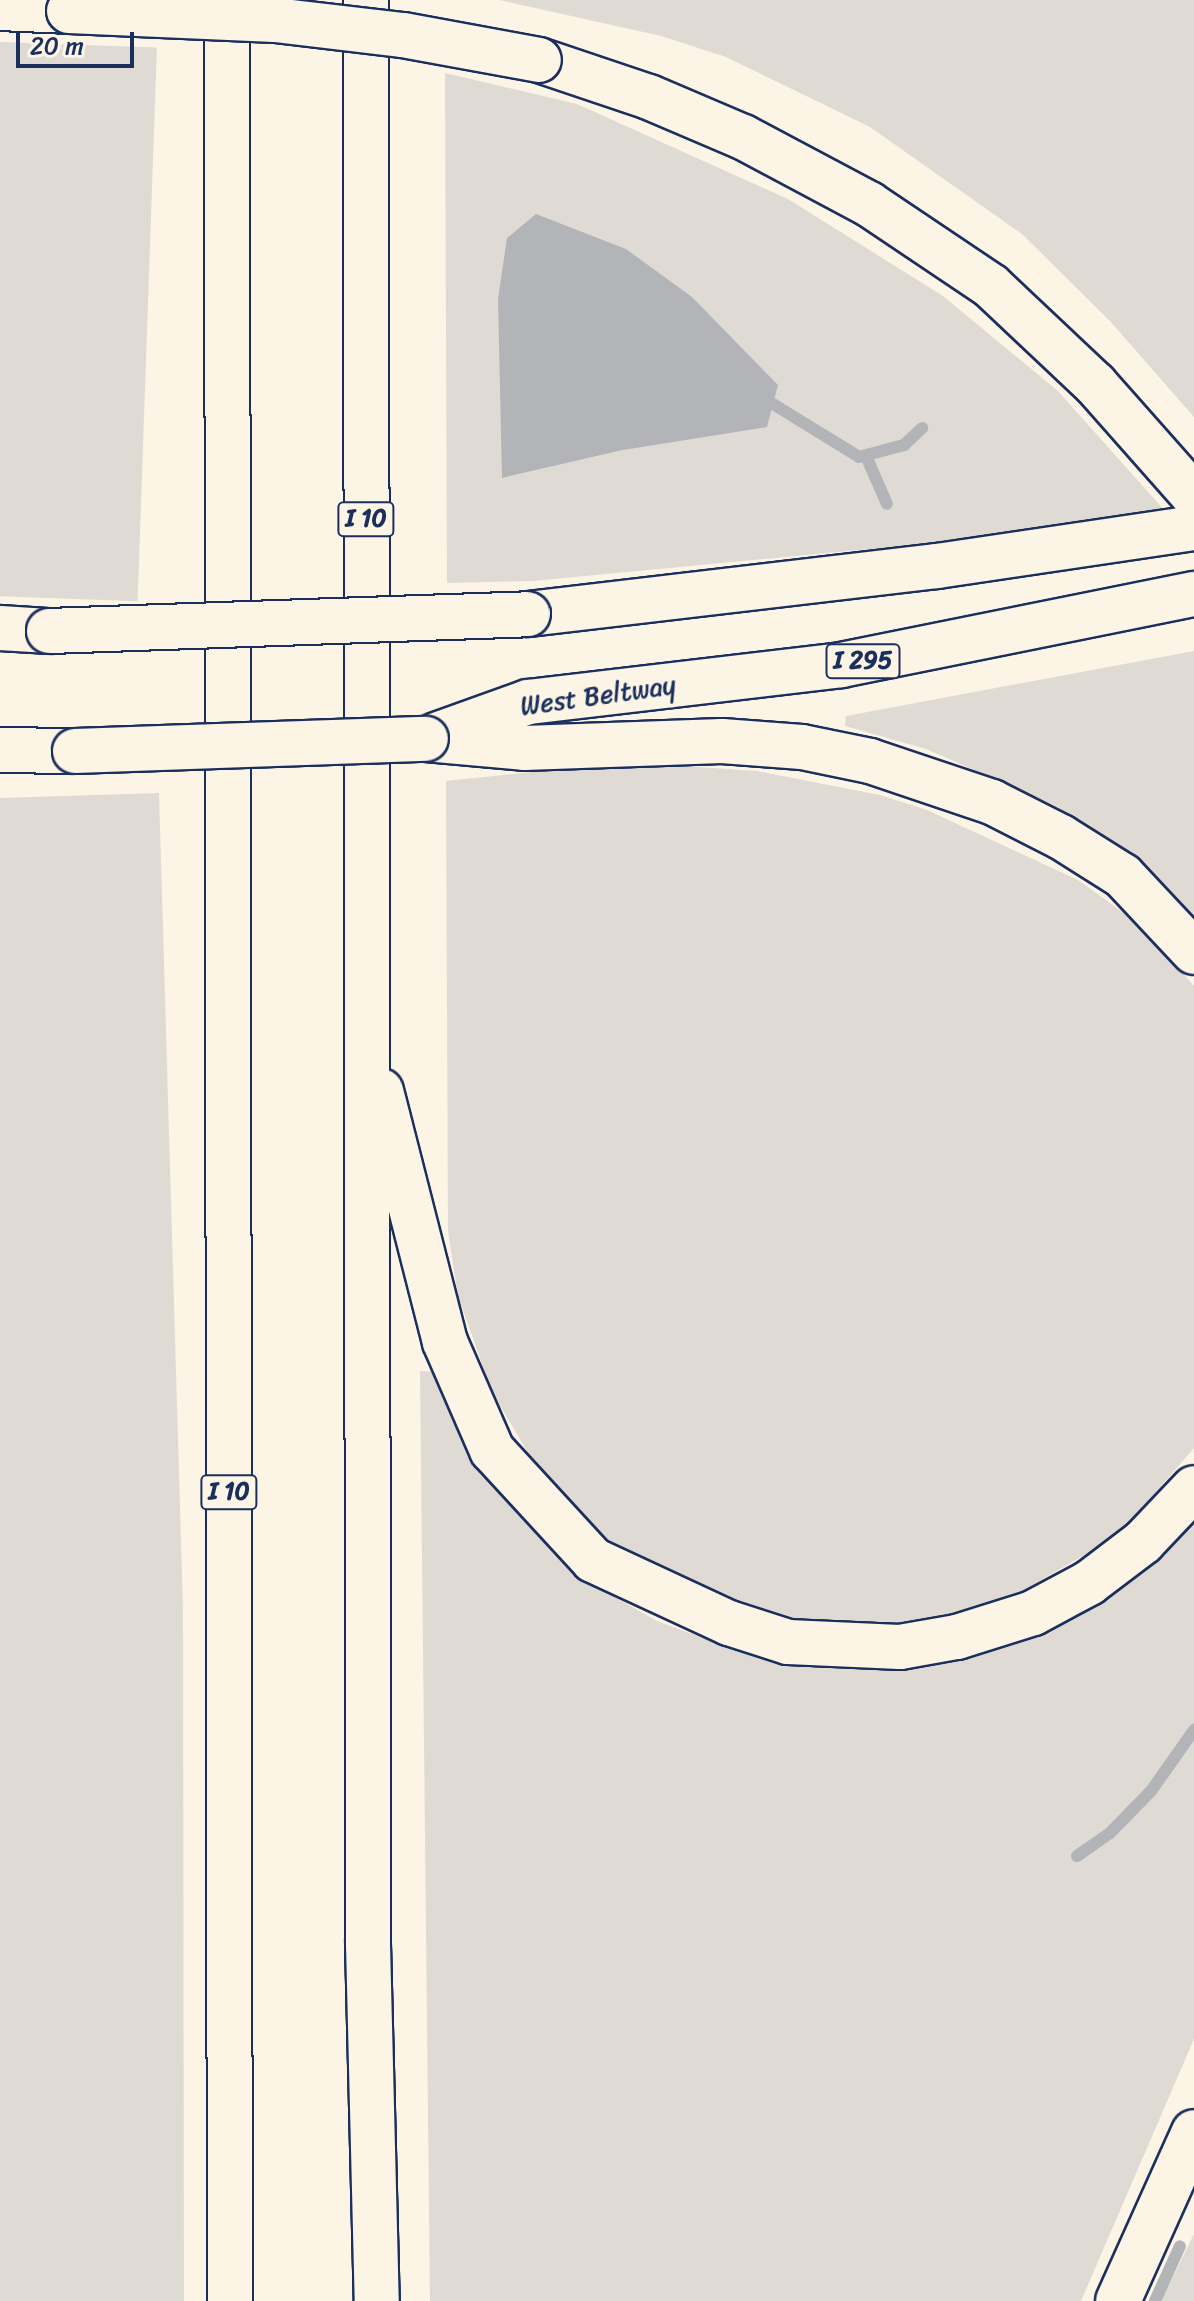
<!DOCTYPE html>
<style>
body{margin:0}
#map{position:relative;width:1194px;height:2301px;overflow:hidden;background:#fcf5e5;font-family:Sriracha,sans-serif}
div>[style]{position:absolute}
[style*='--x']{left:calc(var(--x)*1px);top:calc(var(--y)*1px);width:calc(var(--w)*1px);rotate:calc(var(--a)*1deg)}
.green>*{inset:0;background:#dfdbd4;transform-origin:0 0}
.water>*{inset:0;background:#b2b4b8}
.stream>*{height:12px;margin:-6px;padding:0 6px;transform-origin:6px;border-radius:6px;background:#b2b4b8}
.roads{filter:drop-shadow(2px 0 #1b2f5e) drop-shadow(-2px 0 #1b2f5e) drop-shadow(0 2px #1b2f5e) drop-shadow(0 -2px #1b2f5e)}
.highway>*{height:44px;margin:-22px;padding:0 22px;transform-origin:22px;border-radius:22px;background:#fcf5e5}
.bridges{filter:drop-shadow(2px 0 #1b2f5e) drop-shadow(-2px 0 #1b2f5e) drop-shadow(0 2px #1b2f5e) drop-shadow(0 -2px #1b2f5e)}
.highway-bridge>*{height:44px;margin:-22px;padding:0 22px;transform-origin:22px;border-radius:22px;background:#fcf5e5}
span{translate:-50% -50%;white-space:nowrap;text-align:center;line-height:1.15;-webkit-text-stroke:7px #fcf5e5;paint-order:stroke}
.shield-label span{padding:2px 6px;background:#fcf5e5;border:2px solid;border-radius:6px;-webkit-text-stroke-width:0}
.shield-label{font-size:24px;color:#1b2f5e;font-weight:700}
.street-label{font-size:26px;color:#1b2f5e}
.scale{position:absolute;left:16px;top:32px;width:118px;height:36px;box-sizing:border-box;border:4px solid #1b2f5e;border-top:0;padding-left:10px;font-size:24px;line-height:28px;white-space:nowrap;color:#1b2f5e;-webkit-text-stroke:6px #fcf5e5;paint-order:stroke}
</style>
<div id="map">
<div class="green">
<div style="clip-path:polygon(499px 0,1194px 0,1194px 417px,1110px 321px,1022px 234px,870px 127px,726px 57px,661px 36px)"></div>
<div style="left:0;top:42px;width:157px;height:554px;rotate:2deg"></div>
<div style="clip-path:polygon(evenodd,445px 73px,577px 104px,788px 199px,943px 296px,1058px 391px,1165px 511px,911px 545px,533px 581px,447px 583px,445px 73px,778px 385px,623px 450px,502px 478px,778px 385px)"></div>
<div style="clip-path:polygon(1194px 651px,1194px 921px,1104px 837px,1056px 806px,926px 749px,845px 726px,846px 716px)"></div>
<div style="clip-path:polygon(626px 762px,757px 771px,880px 795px,927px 810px,1078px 880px,1141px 925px,1194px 986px,1194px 1448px,1131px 1521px,1095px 1549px,1015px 1595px,920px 1623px,862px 1628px,766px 1617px,631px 1556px,597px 1533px,530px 1456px,492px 1392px,458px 1296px,448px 1231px,446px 781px)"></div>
<div style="clip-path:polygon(159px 793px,183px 1610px,184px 2301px,0 2301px,0 798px)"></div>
<div style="clip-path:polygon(420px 1371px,437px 1372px,574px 1563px,618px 1599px,657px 1621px,747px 1654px,840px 1669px,889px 1669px,975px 1655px,1030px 1635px,1144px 1569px,1194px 1523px,1194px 2039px,1081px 2301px,430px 2301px)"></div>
<div style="clip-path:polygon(1194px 2234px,1194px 2301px,1161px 2301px)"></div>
</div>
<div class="water">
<div style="clip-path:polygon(536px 214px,626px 249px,692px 297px,778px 385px,767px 427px,623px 450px,502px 478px,498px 299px,507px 238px)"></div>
</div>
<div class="stream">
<div style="--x:773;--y:404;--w:101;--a:31.6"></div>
<div style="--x:859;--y:457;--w:47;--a:-14.9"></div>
<div style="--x:904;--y:445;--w:25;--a:-43"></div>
<div style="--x:866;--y:456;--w:52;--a:66.4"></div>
<div style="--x:1077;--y:1856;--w:40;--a:-34.9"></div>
<div style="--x:1110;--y:1833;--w:59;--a:-45.7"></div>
<div style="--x:1151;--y:1791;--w:75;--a:-54.8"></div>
<div style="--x:1155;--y:2301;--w:60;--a:-65.6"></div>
</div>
<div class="roads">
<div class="highway">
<div style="--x:227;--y:0;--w:2301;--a:89.93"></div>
<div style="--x:366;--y:0;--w:1944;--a:89.94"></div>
<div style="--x:368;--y:1944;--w:357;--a:88.6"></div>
<div style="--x:0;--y:8;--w:69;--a:2.5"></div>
<div style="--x:539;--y:60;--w:116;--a:18.6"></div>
<div style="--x:649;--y:97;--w:102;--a:23.1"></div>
<div style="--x:743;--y:137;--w:143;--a:28"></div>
<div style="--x:869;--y:204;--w:147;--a:33.9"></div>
<div style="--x:991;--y:286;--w:143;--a:43.3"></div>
<div style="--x:1095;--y:384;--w:149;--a:48.5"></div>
<div style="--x:528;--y:614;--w:412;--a:-6.7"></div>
<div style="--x:937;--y:566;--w:260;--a:-8.4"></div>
<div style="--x:0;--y:628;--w:49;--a:3.5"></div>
<div style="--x:436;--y:735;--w:98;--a:-19.7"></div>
<div style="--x:528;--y:702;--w:315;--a:-6.7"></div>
<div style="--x:841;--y:665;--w:360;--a:-11.4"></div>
<div style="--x:426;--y:739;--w:98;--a:5.2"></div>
<div style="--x:524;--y:748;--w:198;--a:-2"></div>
<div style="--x:722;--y:741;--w:80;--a:4.3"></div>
<div style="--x:802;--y:747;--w:69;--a:11.6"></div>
<div style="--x:870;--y:761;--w:129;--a:18.6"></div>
<div style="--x:992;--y:802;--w:77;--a:26.9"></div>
<div style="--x:1061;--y:837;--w:73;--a:32.2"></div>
<div style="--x:1123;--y:876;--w:104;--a:46.9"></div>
<div style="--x:0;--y:750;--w:75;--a:0.8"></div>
<div style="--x:381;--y:1091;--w:259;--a:75.7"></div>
<div style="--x:445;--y:1342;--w:118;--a:66.5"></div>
<div style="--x:492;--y:1450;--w:149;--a:47.4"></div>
<div style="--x:593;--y:1560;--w:150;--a:24.9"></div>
<div style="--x:729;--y:1623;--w:62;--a:17.9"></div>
<div style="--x:788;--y:1642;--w:112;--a:2.6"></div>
<div style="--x:900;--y:1647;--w:58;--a:-10"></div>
<div style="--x:957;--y:1637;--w:80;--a:-17.5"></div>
<div style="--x:1033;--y:1613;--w:64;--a:-28.2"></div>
<div style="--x:1089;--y:1583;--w:68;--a:-37.2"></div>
<div style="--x:1143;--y:1542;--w:74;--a:-46.6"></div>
<div style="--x:1118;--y:2301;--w:185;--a:-65.8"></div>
</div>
</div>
<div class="bridges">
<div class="highway-bridge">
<div style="--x:69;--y:11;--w:206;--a:2.5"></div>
<div style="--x:275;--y:20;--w:129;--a:6.7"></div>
<div style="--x:403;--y:35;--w:138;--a:10.4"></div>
<div style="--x:49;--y:631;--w:479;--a:-2"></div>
<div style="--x:75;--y:751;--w:351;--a:-2"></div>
</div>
</div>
<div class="shield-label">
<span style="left:366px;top:519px">I 10</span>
<span style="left:863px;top:661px">I 295</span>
<span style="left:229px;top:1492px">I 10</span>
</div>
<div class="street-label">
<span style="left:598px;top:696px;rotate:-8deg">West Beltway</span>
</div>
<div class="scale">20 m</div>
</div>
